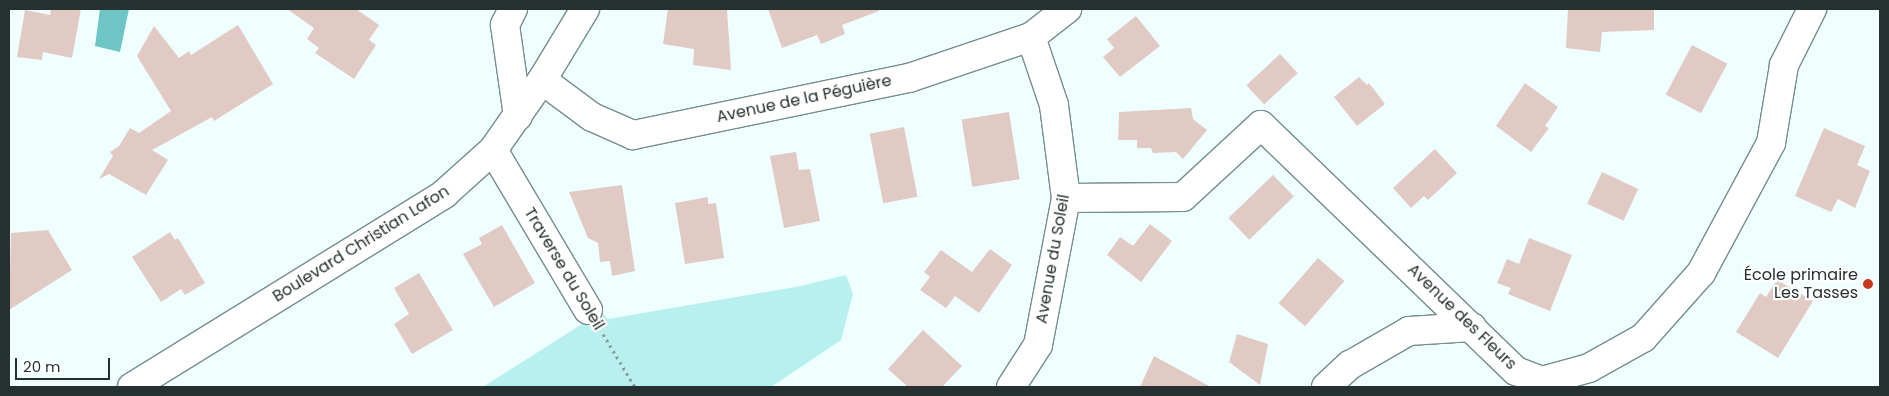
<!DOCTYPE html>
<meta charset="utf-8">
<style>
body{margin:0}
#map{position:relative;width:1889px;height:396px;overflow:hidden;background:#efffff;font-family:Poppins,sans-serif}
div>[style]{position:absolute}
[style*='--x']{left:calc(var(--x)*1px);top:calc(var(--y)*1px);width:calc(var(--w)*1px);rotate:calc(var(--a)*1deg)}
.green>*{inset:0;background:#b8efef}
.water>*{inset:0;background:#6ec5c6}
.building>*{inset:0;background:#e1c9c4;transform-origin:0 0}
.path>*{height:3px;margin-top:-1.5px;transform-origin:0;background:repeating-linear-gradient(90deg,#8c9999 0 2.5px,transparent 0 6.5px)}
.roads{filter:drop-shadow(1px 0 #758d8d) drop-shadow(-1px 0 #758d8d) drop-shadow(0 1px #758d8d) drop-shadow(0 -1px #758d8d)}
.minor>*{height:28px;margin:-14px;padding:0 14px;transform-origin:14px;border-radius:14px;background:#fff}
.dots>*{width:14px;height:14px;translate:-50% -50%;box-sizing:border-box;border:2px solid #fff;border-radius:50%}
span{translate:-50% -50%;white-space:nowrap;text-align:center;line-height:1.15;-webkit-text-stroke:4.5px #fff;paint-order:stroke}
.street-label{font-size:16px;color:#263030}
.poi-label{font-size:16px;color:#263030}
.right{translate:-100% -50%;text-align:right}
.frame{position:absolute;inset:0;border:10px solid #263030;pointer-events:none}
.scale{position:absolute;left:15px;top:358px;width:95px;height:22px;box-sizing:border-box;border:2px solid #263030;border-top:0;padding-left:6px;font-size:15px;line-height:18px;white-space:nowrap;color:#263030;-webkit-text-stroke:4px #fff;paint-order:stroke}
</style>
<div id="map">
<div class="green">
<div style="clip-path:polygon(846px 275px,853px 294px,841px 340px,771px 387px,483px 387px,601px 312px,608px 319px,801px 286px)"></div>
</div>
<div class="water">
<div style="clip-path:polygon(100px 9px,129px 9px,120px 52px,95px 46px)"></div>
</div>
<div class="building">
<div style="clip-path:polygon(51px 9px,81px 9px,72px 58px,43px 52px,42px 60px,17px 57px,25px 10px,50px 15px)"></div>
<div style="clip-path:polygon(287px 9px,356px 9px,379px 25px,369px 40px,376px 45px,354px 79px,315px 53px,319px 48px,307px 39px,314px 28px)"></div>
<div style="clip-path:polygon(668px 9px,727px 9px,731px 70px,693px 65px,694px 49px,663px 44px)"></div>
<div style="clip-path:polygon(768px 9px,879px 9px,879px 11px,842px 25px,845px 34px,821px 44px,817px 35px,782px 48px)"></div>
<div style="clip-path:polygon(1568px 9px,1654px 9px,1654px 30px,1602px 32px,1600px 52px,1566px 48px)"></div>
<div style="clip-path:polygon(1136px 16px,1160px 46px,1120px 77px,1103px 57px,1114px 48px,1107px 39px)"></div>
<div style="clip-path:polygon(238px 25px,273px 84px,214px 121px,212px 117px,152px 150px,168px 160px,146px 195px,109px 174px,99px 179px,113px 156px,110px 152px,119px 146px,130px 128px,139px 133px,171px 111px,137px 56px,154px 26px,179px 58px,189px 51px,191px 55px)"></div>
<div style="left:1692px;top:45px;width:40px;height:56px;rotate:28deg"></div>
<div style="left:1280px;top:54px;width:26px;height:46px;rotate:47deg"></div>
<div style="clip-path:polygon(1359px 77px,1367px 85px,1369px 83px,1385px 104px,1357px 126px,1334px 97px)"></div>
<div style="clip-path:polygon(1525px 83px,1558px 107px,1545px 126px,1549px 128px,1531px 152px,1496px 126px)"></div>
<div style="clip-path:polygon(1191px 108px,1193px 119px,1207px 130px,1183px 159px,1176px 152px,1153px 153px,1151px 148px,1137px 148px,1137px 140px,1118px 140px,1119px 112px)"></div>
<div style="left:1009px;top:112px;width:68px;height:48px;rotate:81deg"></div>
<div style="left:904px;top:127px;width:71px;height:35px;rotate:79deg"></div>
<div style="clip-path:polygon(1824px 128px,1865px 146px,1857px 165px,1870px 171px,1855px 208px,1838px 199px,1831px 212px,1795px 196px)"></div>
<div style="clip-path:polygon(1435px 149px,1457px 173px,1428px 200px,1424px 196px,1411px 208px,1393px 188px)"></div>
<div style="clip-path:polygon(796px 152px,799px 170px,810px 169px,820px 221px,784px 228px,770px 156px)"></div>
<div style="left:1602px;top:172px;width:40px;height:35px;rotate:25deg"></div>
<div style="left:1273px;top:175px;width:30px;height:62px;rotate:46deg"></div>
<div style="clip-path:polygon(622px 185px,635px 271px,612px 276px,610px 261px,600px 262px,598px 243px,588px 238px,569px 192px)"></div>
<div style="clip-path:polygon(708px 197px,708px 204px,716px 203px,724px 258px,685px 264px,675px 203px)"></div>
<div style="clip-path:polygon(1150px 224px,1172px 241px,1141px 282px,1107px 255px,1120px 237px,1133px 246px)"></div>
<div style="clip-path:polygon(502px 225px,535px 283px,494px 307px,463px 254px,482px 244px,479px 238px)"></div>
<div style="clip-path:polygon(48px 230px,72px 270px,9px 310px,11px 233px)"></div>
<div style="clip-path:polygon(170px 232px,175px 240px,178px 238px,205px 283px,185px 295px,181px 289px,161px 302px,132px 257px)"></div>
<div style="clip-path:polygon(1529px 238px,1572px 255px,1550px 311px,1508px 294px,1511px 288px,1497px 283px,1507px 259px,1519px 264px)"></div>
<div style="clip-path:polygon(990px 249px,1012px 265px,979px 313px,955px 296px,946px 308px,920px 290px,930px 277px,924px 272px,941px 250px,972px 272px)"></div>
<div style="left:1318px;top:258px;width:35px;height:60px;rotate:41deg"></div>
<div style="clip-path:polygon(419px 273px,453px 330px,412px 354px,394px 324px,409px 314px,394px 288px)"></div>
<div style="clip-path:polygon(1777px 280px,1813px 301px,1778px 358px,1736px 332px,1760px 293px,1766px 297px)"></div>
<div style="clip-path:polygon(923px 330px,962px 366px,942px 387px,908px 387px,888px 369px)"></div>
<div style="clip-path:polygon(1237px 334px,1268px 344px,1260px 385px,1229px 362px)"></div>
<div style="clip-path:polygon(1154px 356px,1211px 387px,1140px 387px)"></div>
</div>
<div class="path">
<div style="--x:603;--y:334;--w:62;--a:58.9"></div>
</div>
<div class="roads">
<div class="minor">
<div style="--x:513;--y:9;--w:18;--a:117"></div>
<div style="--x:505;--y:25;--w:92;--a:81.9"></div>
<div style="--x:542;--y:80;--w:62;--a:36.5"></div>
<div style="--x:592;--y:117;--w:45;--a:23.7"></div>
<div style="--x:633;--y:135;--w:282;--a:-11.7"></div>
<div style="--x:909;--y:78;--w:129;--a:-18.6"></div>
<div style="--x:1031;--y:37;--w:46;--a:-37.9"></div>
<div style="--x:493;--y:150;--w:186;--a:59.3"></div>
<div style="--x:1066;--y:198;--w:117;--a:-0.5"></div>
<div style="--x:1183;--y:197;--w:106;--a:-42.7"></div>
<div style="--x:1261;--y:125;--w:354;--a:44"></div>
<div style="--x:1516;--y:371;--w:28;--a:21"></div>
<div style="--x:1542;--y:381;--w:49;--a:-15.5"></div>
<div style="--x:1589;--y:368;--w:62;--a:-29.1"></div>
<div style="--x:1643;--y:338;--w:87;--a:-48.3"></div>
<div style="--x:1701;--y:273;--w:148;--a:-61.7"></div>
<div style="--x:1771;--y:143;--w:79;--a:-80.5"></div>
<div style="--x:1784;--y:65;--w:63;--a:-63.4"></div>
<div style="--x:132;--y:387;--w:367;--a:-31.7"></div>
<div style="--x:444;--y:194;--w:66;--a:-41.9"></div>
<div style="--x:493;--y:150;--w:85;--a:-55"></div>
<div style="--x:542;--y:80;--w:83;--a:-58.8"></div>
<div style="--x:1011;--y:387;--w:50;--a:-57.3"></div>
<div style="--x:1038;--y:345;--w:150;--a:-79.2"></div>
<div style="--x:1066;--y:198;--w:94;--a:-97.4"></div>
<div style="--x:1054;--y:105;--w:72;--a:-108.7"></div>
<div style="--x:1326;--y:387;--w:33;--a:-43"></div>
<div style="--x:1350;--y:365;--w:68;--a:-30"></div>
<div style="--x:1409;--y:331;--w:63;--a:-3.6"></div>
</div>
</div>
<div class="dots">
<div style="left:1868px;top:284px;background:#c63b1f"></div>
</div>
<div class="street-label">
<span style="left:804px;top:99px;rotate:-12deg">Avenue de la Péguière</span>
<span style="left:361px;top:244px;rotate:-32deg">Boulevard Christian Lafon</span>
<span style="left:1053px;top:259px;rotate:-80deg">Avenue du Soleil</span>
<span style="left:564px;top:269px;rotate:59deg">Traverse du Soleil</span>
<span style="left:1462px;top:317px;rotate:44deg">Avenue des Fleurs</span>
</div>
<div class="poi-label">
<span class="right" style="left:1858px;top:284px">École primaire<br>Les Tasses</span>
</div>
<div class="frame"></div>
<div class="scale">20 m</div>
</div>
